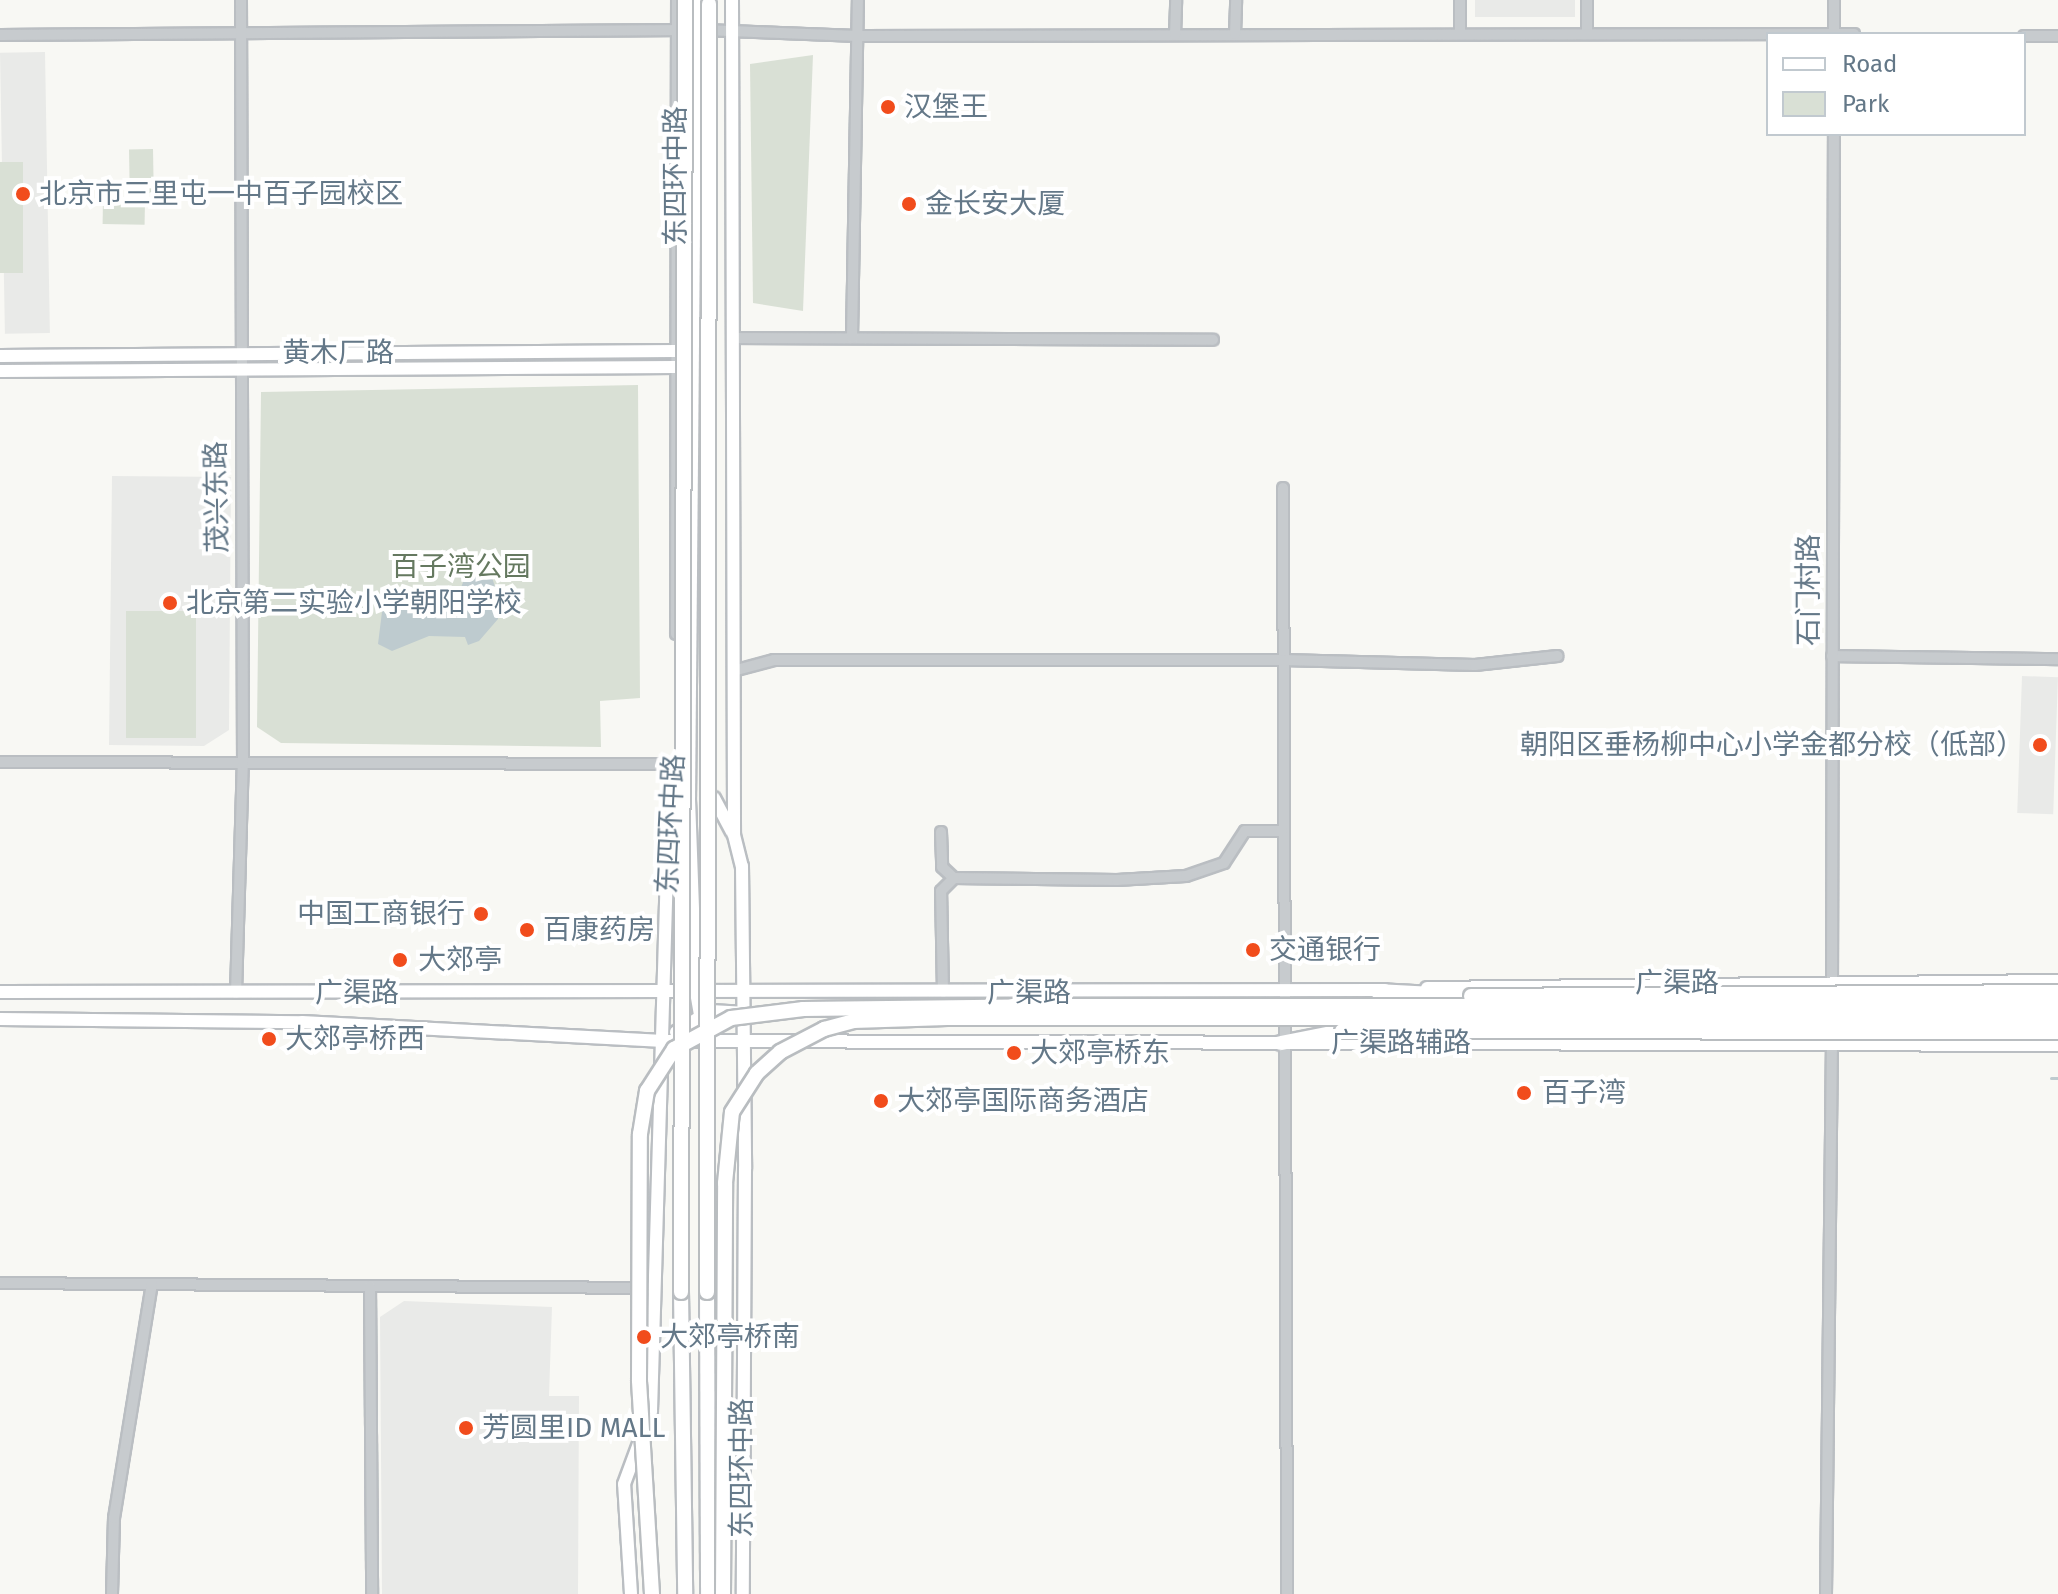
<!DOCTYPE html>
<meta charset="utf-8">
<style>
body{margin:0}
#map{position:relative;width:2058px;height:1594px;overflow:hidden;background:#f8f8f4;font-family:"Fira Sans","Noto Sans SC",sans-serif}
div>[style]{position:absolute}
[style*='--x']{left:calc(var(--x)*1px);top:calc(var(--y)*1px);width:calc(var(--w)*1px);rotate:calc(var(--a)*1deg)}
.built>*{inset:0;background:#e9eae8;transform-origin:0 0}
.green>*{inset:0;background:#d9e0d5;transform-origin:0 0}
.water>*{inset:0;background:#becbcf}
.stream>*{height:3px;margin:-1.5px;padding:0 1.5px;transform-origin:1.5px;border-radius:1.5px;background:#becbcf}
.roads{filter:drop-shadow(2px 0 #babec2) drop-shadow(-2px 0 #babec2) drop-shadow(0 2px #babec2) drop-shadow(0 -2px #babec2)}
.minor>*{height:10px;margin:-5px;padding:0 5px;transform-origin:5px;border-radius:5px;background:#c7cbce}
.major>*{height:12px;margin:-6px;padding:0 6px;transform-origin:6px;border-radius:6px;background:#fff}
.highway>*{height:14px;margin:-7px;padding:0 7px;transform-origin:7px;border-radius:7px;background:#fff}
.bridges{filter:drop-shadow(2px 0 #b9bdc0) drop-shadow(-2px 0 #b9bdc0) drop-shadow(0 2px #b9bdc0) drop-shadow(0 -2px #b9bdc0)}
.highway-bridge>*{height:14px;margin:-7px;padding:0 7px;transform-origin:7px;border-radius:7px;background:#fff}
.dots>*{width:22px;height:22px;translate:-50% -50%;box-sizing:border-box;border:4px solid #fff;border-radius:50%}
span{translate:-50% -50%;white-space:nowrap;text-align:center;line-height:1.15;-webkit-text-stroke:8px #fff;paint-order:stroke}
.poi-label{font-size:28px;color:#647888}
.left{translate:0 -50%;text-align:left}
.right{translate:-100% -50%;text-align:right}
.street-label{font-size:28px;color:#647888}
.park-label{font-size:28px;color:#657960}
.legend{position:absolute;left:1766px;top:32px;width:260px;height:104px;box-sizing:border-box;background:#fff;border:2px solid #c1c9cf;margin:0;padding:10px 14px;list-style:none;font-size:24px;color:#647888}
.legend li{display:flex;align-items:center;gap:16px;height:40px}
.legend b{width:40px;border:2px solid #c1c9cf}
</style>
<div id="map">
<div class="built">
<div style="left:1475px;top:0;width:100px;height:17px"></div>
<div style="left:45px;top:52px;width:281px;height:45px;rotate:89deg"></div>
<div style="clip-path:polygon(112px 476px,231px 477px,229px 730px,204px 746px,109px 745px)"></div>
<div style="left:2022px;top:676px;width:36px;height:137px;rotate:2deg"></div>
<div style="clip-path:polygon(404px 1301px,552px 1307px,549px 1396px,579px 1396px,578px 1594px,382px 1594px,380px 1317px)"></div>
</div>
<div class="green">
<div style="clip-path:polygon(813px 55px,803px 311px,753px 303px,750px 64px)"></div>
<div style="left:153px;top:149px;width:44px;height:24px;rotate:89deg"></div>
<div style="left:0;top:162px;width:23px;height:111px"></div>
<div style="left:103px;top:200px;width:42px;height:24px;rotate:1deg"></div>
<div style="clip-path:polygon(638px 385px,640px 698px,600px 701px,601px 747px,281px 743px,257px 727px,261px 392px)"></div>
<div style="left:126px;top:611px;width:70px;height:127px"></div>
</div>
<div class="water">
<div style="clip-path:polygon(469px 567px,489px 567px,497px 594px,498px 619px,479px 641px,468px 645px,465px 637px,429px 636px,392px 651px,378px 644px,382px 612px,378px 600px,385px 593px,460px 590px)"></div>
</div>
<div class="stream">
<div style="--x:2051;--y:1078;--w:7;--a:0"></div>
</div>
<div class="roads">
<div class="minor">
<div style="--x:1460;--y:0;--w:33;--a:90"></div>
<div style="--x:1587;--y:0;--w:33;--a:90"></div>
<div style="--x:1834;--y:0;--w:34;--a:90"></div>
<div style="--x:704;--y:30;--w:154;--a:2.2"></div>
<div style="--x:858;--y:36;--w:996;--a:-0.12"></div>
<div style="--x:1235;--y:34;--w:34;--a:-88"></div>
<div style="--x:0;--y:35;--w:688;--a:-0.42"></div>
<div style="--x:1175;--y:35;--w:35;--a:-88"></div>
<div style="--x:2024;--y:36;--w:34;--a:0"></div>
<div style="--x:733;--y:338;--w:480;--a:0.2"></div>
<div style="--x:852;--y:338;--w:338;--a:-89"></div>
<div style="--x:1283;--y:488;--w:1106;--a:89.79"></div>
<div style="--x:676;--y:634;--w:634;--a:-89.91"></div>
<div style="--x:1832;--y:656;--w:226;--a:0.8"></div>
<div style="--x:733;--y:671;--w:42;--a:-15"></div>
<div style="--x:774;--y:660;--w:509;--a:0"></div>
<div style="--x:1283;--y:660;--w:192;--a:1.5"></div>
<div style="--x:1475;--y:665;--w:83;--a:-6.2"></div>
<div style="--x:0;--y:762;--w:676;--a:0.17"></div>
<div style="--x:941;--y:832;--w:35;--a:88"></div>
<div style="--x:942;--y:867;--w:16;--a:43"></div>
<div style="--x:954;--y:878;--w:163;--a:0.7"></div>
<div style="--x:1117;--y:880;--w:69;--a:-3.3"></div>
<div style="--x:1186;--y:876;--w:40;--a:-18.9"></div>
<div style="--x:1224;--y:863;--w:38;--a:-57"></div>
<div style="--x:1245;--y:831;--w:37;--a:0"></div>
<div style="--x:1832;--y:988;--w:854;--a:-89.87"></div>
<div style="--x:943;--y:992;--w:101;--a:-91.1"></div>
<div style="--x:941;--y:891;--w:18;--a:-45"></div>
<div style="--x:236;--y:993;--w:230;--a:-88.3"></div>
<div style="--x:243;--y:763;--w:763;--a:-90.15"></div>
<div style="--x:0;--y:1283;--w:655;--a:0.44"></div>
<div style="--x:370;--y:1286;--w:308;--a:89.6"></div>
<div style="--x:112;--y:1594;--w:76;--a:-88.5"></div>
<div style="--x:114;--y:1518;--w:237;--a:-80.8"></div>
<div style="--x:1826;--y:1594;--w:554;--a:-89.38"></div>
</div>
<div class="major">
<div style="--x:696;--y:0;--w:799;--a:90.5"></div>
<div style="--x:689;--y:799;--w:193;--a:87.9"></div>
<div style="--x:696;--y:992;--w:41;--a:80.1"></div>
<div style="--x:732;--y:0;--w:835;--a:89.86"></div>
<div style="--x:734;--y:835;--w:32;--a:76"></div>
<div style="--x:742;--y:866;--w:303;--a:89.4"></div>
<div style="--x:745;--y:1169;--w:425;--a:90.3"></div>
<div style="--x:0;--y:356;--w:676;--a:-0.42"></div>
<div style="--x:0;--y:371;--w:676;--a:-0.34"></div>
<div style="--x:714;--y:798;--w:38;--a:62"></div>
<div style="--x:1427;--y:988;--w:631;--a:-0.64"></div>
<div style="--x:0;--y:992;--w:1385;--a:-0.08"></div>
<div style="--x:0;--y:1019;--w:302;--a:0.6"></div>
<div style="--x:302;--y:1022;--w:362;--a:3"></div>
<div style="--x:664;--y:1041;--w:1394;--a:0.16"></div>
<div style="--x:676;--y:1032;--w:40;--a:-32"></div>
<div style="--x:710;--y:1011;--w:33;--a:3"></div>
<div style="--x:631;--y:1594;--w:110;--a:-93.6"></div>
<div style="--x:624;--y:1484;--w:78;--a:-69.7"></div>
<div style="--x:651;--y:1411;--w:541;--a:-88.31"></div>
<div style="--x:667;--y:870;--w:47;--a:-73.9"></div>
</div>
<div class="highway">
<div style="--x:1377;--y:991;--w:94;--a:3"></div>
<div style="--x:1281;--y:1043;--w:62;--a:-11.1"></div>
<div style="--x:681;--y:1292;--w:302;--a:89.2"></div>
<div style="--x:707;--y:1292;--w:302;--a:89.8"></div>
</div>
</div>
<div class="bridges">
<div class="highway-bridge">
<div style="--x:1471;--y:996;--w:587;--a:-0.39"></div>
<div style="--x:1342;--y:1031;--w:716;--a:0.08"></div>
<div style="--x:681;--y:1292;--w:1292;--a:-89.82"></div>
<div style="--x:707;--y:1292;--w:1288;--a:-89.91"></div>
<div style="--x:652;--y:1594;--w:214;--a:-93.5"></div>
<div style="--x:639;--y:1380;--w:246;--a:-89.8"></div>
<div style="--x:640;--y:1134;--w:44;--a:-80.8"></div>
<div style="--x:647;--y:1091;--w:50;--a:-57.3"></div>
<div style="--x:674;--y:1049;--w:65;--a:-28.5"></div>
<div style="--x:731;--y:1018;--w:73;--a:-7.1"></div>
<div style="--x:803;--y:1009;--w:234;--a:-0.7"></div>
<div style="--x:1037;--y:1006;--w:1021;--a:0"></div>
<div style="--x:723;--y:1594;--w:411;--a:-89.7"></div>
<div style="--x:725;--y:1183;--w:71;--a:-84.4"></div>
<div style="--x:732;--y:1112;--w:46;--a:-57.3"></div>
<div style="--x:757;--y:1073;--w:31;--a:-42"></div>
<div style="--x:780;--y:1052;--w:50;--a:-27.6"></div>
<div style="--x:824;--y:1029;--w:30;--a:-15"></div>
<div style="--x:853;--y:1021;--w:94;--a:-1.8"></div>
<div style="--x:947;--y:1018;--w:1111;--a:0.05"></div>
</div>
</div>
<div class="dots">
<div style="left:888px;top:107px;background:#f14c1c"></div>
<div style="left:23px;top:194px;background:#f14c1c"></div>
<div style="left:909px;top:204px;background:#f14c1c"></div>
<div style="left:170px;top:603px;background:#f14c1c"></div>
<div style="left:2040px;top:745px;background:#f14c1c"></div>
<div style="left:481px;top:914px;background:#f14c1c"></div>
<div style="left:527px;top:930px;background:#f14c1c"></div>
<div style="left:1253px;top:950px;background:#f14c1c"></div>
<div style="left:400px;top:960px;background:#f14c1c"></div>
<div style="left:269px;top:1039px;background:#f14c1c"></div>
<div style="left:1014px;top:1053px;background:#f14c1c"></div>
<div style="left:1524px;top:1093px;background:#f14c1c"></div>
<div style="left:881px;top:1101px;background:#f14c1c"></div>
<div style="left:644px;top:1337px;background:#f14c1c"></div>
<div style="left:466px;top:1428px;background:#f14c1c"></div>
</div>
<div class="poi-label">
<span class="left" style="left:904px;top:107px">汉堡王</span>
<span class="left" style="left:39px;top:194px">北京市三里屯一中百子园校区</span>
<span class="left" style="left:925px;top:204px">金长安大厦</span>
<span class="left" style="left:186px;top:603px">北京第二实验小学朝阳学校</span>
<span class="right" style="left:2024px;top:745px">朝阳区垂杨柳中心小学金都分校（低部）</span>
<span class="right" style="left:465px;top:914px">中国工商银行</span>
<span class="left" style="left:543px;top:930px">百康药房</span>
<span class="left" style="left:1269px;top:950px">交通银行</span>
<span class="left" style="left:418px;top:960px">大郊亭</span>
<span class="left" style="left:285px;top:1039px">大郊亭桥西</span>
<span class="left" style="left:1030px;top:1053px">大郊亭桥东</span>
<span class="left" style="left:1542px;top:1093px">百子湾</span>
<span class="left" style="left:897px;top:1101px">大郊亭国际商务酒店</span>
<span class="left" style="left:660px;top:1337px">大郊亭桥南</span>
<span class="left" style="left:482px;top:1428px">芳圆里ID MALL</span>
</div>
<div class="street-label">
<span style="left:676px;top:176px;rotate:-90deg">东四环中路</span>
<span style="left:338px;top:353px">黄木厂路</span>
<span style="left:217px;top:497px;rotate:-91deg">茂兴东路</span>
<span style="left:1809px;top:590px;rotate:-90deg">石门村路</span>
<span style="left:671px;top:824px;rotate:-87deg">东四环中路</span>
<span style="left:1677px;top:983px">广渠路</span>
<span style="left:357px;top:993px">广渠路</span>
<span style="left:1029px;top:993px">广渠路</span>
<span style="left:1401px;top:1043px">广渠路辅路</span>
<span style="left:742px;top:1468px;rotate:-90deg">东四环中路</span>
</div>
<div class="park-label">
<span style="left:461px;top:567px">百子湾公园</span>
</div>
<ul class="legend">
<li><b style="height:10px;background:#fff"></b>Road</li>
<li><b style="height:22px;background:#d9e0d5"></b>Park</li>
</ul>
</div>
